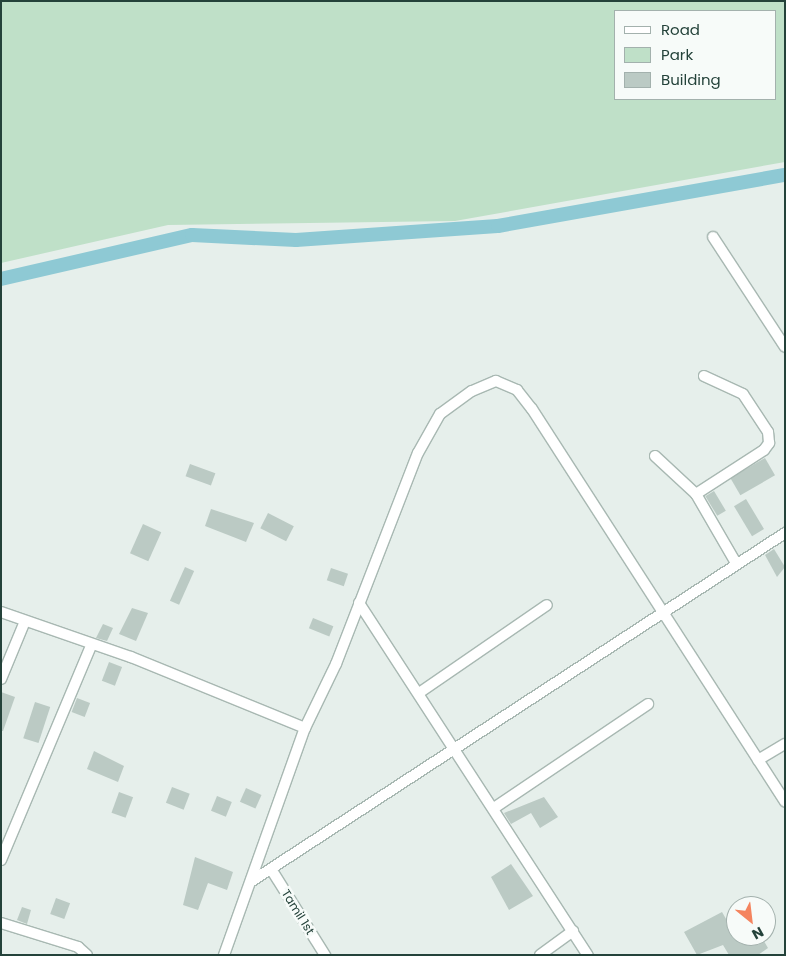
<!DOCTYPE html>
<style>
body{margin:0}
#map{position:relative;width:786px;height:956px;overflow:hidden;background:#e6efeb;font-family:Poppins,sans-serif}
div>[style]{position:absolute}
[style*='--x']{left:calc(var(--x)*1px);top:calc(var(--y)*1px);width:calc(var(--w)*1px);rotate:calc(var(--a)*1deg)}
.green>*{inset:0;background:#bfe0c8}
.canal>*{height:14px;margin:-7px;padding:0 7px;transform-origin:7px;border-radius:7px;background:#8ec9d4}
.building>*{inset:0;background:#bbcac4;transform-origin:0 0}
.roads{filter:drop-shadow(1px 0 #a8b8b2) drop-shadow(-1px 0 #a8b8b2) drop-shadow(0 1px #a8b8b2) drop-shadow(0 -1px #a8b8b2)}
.street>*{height:10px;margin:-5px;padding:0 5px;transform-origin:5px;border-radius:5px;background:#fff}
span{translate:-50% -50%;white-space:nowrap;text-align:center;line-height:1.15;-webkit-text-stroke:5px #f7fbf9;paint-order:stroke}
.street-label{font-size:12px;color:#24423a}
.frame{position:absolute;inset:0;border:2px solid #24423a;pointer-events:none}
.legend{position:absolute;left:614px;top:10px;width:162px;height:90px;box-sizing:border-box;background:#f7fbf9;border:1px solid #a3b1ad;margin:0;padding:6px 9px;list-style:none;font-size:15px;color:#24423a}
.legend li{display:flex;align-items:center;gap:10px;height:25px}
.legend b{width:25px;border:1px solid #a3b1ad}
.north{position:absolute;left:726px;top:896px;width:50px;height:50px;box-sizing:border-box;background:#f7fbf9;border:1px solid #a3b1ad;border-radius:50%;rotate:151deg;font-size:14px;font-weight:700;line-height:20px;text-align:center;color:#24423a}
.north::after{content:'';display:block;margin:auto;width:18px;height:22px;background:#f4845f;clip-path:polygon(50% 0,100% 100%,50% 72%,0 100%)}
</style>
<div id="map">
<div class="green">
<div style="clip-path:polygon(evenodd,1px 1px,785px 1px,785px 162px,455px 221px,168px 225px,1px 263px,1px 1px,615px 11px,775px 11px,775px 99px,615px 99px,615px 11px)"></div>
</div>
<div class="canal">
<div style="--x:1;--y:279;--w:196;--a:-13"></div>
<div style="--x:192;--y:235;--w:104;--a:2.8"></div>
<div style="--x:296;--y:240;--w:202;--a:-4"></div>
<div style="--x:498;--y:226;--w:291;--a:-10.1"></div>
</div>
<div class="building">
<div style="left:765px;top:458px;width:20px;height:40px;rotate:60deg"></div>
<div style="left:190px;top:464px;width:27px;height:13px;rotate:20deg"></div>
<div style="left:714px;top:491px;width:23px;height:10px;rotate:59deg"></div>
<div style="left:746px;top:499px;width:35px;height:14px;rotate:59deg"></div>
<div style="clip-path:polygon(211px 509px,254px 523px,246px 542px,205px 526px)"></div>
<div style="left:268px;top:513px;width:29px;height:17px;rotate:27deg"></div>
<div style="left:143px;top:524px;width:20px;height:32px;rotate:24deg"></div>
<div style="clip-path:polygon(774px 549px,785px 567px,777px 577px,765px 555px)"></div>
<div style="left:185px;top:567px;width:10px;height:37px;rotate:24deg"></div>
<div style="left:331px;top:568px;width:18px;height:13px;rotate:19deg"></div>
<div style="clip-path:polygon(132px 608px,148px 613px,136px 641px,119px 634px)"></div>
<div style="left:313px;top:618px;width:22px;height:11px;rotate:22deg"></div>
<div style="clip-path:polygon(103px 624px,113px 628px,107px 641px,96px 638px)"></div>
<div style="left:109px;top:662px;width:14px;height:20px;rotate:21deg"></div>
<div style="clip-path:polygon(1px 692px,15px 697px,3px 731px,1px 731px)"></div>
<div style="left:77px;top:698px;width:14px;height:15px;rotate:21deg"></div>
<div style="left:35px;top:702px;width:16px;height:38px;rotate:18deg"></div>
<div style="clip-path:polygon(94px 751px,124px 766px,118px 782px,87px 769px)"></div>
<div style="left:172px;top:787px;width:19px;height:17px;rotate:21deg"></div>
<div style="left:246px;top:788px;width:17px;height:15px;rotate:24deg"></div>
<div style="left:119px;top:792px;width:15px;height:22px;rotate:20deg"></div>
<div style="left:217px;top:796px;width:16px;height:16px;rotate:22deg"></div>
<div style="clip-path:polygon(544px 797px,558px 817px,540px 828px,531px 813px,511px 824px,504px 813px)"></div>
<div style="clip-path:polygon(195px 857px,233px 872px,227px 890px,208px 883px,198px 910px,183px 905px)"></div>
<div style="clip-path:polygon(511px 864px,533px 896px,509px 910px,491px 877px)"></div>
<div style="left:56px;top:898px;width:15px;height:17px;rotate:20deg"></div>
<div style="clip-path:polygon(22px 907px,31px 910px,27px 924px,17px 920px)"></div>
<div style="clip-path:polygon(722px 912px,736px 936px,761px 936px,768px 948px,758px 955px,729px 955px,723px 945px,697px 955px,684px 932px)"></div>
</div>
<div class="roads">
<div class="street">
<div style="--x:713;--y:237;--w:131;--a:56.8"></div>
<div style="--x:655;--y:456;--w:56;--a:42.8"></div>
<div style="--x:696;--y:494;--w:80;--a:59.9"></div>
<div style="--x:696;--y:494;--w:81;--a:-32.9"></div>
<div style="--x:764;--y:450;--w:9;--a:-54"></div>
<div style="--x:769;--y:443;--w:11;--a:-95"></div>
<div style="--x:768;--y:432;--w:45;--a:-123.3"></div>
<div style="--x:743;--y:394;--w:43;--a:-155.2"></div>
<div style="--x:359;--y:603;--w:420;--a:57"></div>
<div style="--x:1;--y:612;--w:138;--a:19.1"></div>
<div style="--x:131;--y:657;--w:188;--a:22.2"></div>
<div style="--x:1;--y:679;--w:63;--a:-67.5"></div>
<div style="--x:419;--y:693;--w:155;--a:-34.5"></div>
<div style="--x:758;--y:760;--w:31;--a:-31"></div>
<div style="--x:494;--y:808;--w:186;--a:-34"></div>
<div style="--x:1;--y:860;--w:234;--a:-67.2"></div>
<div style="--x:271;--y:869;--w:102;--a:57.9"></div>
<div style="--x:252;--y:881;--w:637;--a:-33.14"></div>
<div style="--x:1;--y:923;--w:81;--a:17.3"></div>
<div style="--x:78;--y:947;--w:12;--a:42"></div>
<div style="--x:224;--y:955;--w:241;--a:-70.4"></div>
<div style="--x:305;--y:728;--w:71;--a:-64.2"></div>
<div style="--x:336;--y:664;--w:226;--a:-68.8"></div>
<div style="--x:418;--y:453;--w:45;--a:-60.6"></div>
<div style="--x:440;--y:414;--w:39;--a:-36"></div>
<div style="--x:472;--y:391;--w:26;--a:-23"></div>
<div style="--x:496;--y:381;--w:23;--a:23"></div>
<div style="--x:517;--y:390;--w:24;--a:52"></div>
<div style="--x:532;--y:409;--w:467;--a:57.2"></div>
<div style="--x:540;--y:955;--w:41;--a:-36"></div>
</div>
</div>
<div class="street-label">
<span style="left:298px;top:912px;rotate:58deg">Tamil 1st</span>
</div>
<div class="frame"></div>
<ul class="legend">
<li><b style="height:6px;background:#fff"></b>Road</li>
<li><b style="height:14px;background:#bfe0c8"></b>Park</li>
<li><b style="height:14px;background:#bbcac4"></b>Building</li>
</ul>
<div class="north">N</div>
</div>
